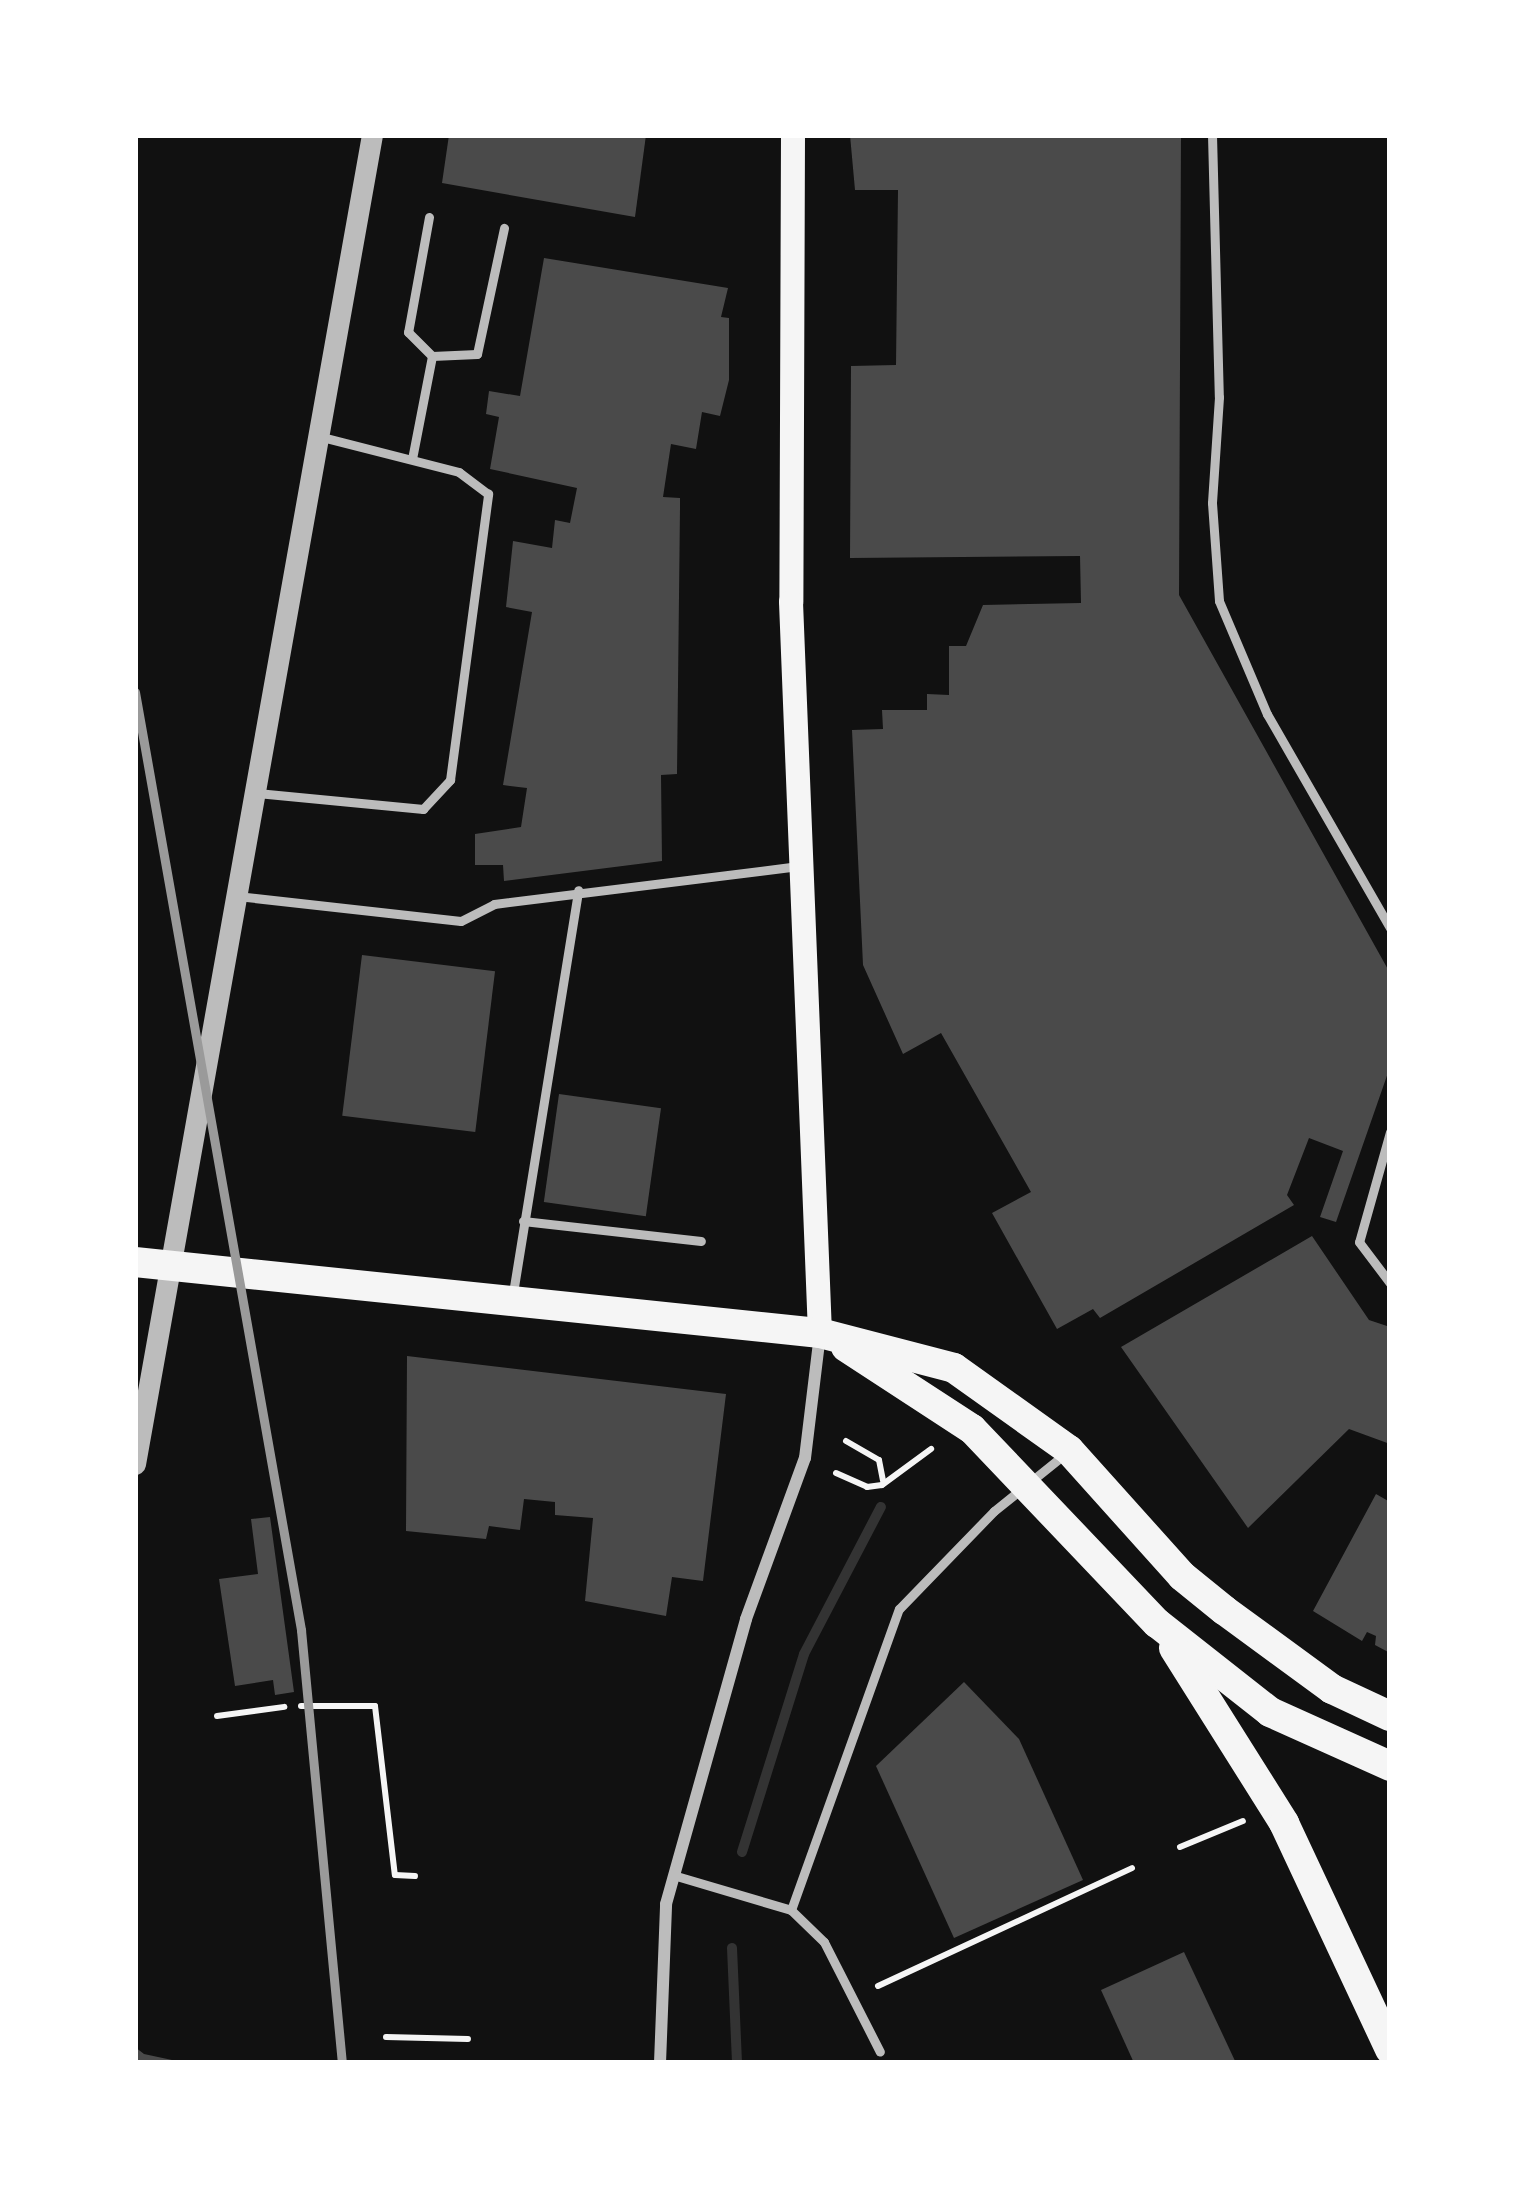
<!DOCTYPE html>
<style>
body{margin:0}
#map{position:relative;width:1525px;height:2198px;overflow:hidden;background:#111;font-family:"Crimson Pro",serif}
div>[style]{position:absolute}
[style*='--x']{left:calc(var(--x)*1px);top:calc(var(--y)*1px);width:calc(var(--w)*1px);rotate:calc(var(--a)*1deg)}
.stream>*{height:10px;margin:-5px;padding:0 5px;transform-origin:5px;border-radius:5px;background:#333}
.building>*{inset:0;background:#4a4a4a;transform-origin:0 0}
.path>*{height:6px;margin:-3px;padding:0 3px;transform-origin:3px;border-radius:3px;background:#f5f5f5}
.service>*{height:9px;margin:-4.5px;padding:0 4.5px;transform-origin:4.5px;border-radius:4.5px;background:#bcbcbc}
.minor>*{height:12px;margin:-6px;padding:0 6px;transform-origin:6px;border-radius:6px;background:#bcbcbc}
.tertiary>*{height:21px;margin:-10.5px;padding:0 10.5px;transform-origin:10.5px;border-radius:10.5px;background:#bcbcbc}
.secondary>*{height:24px;margin:-12px;padding:0 12px;transform-origin:12px;border-radius:12px;background:#f5f5f5}
.trunk>*{height:30px;margin:-15px;padding:0 15px;transform-origin:15px;border-radius:15px;background:#f5f5f5}
.rail>*{height:9px;margin:-4.5px;padding:0 4.5px;transform-origin:4.5px;border-radius:4.5px;background:#9a9a9a}
span{translate:-50% -50%;white-space:nowrap;text-align:center;line-height:1.15;-webkit-text-stroke:10px #fff;paint-order:stroke}
.frame{position:absolute;inset:0;border:138px solid #fff;pointer-events:none}
</style>
<div id="map">
<div class="stream">
<div style="--x:742;--y:1852;--w:207;--a:-72.6"></div>
<div style="--x:804;--y:1654;--w:166;--a:-62.4"></div>
<div style="--x:732;--y:1948;--w:115;--a:87.5"></div>
</div>
<div class="building">
<div style="clip-path:polygon(449px 135px,646px 135px,635px 217px,442px 183px)"></div>
<div style="clip-path:polygon(850px 135px,1181px 135px,1179px 595px,1390px 973px,1390px 1067px,1336px 1222px,1320px 1217px,1343px 1151px,1309px 1138px,1287px 1195px,1294px 1205px,1100px 1318px,1093px 1309px,1057px 1329px,992px 1213px,1031px 1192px,941px 1033px,903px 1054px,863px 965px,852px 730px,883px 729px,882px 710px,927px 710px,927px 694px,949px 695px,949px 646px,966px 646px,983px 605px,1081px 603px,1080px 556px,850px 558px,851px 366px,896px 365px,898px 190px,855px 190px)"></div>
<div style="clip-path:polygon(544px 258px,728px 288px,721px 317px,729px 318px,729px 380px,720px 416px,702px 412px,696px 449px,671px 444px,663px 497px,680px 498px,680px 508px,677px 774px,661px 775px,662px 861px,504px 881px,503px 865px,475px 865px,475px 834px,521px 827px,527px 788px,503px 785px,532px 612px,506px 607px,513px 541px,552px 548px,555px 520px,570px 523px,577px 488px,490px 469px,499px 417px,486px 414px,489px 391px,520px 396px)"></div>
<div style="left:362px;top:955px;width:134px;height:162px;rotate:7deg"></div>
<div style="left:559px;top:1094px;width:103px;height:109px;rotate:8deg"></div>
<div style="clip-path:polygon(1312px 1236px,1369px 1320px,1390px 1327px,1390px 1444px,1349px 1429px,1248px 1528px,1121px 1347px)"></div>
<div style="clip-path:polygon(407px 1356px,726px 1394px,703px 1581px,672px 1577px,666px 1616px,585px 1601px,593px 1518px,555px 1515px,555px 1502px,524px 1499px,520px 1530px,489px 1526px,486px 1539px,406px 1531px)"></div>
<div style="clip-path:polygon(1376px 1494px,1390px 1502px,1390px 1653px,1375px 1645px,1376px 1636px,1367px 1632px,1362px 1641px,1313px 1611px)"></div>
<div style="clip-path:polygon(270px 1517px,294px 1692px,275px 1695px,273px 1680px,235px 1686px,219px 1579px,258px 1574px,251px 1519px)"></div>
<div style="clip-path:polygon(964px 1682px,1019px 1739px,1083px 1880px,954px 1938px,876px 1766px)"></div>
<div style="clip-path:polygon(1184px 1952px,1236px 2063px,1134px 2063px,1101px 1990px)"></div>
<div style="clip-path:polygon(135px 2047px,144px 2054px,186px 2063px,135px 2063px)"></div>
</div>
<div class="path">
<div style="--x:846;--y:1441;--w:38;--a:30"></div>
<div style="--x:879;--y:1460;--w:21;--a:79"></div>
<div style="--x:836;--y:1473;--w:34;--a:24"></div>
<div style="--x:867;--y:1487;--w:15;--a:-8"></div>
<div style="--x:882;--y:1485;--w:61;--a:-36.3"></div>
<div style="--x:301;--y:1706;--w:74;--a:0"></div>
<div style="--x:375;--y:1706;--w:170;--a:83.3"></div>
<div style="--x:395;--y:1875;--w:20;--a:3"></div>
<div style="--x:217;--y:1716;--w:68;--a:-7.7"></div>
<div style="--x:1180;--y:1847;--w:68;--a:-22.4"></div>
<div style="--x:878;--y:1986;--w:280;--a:-24.9"></div>
<div style="--x:386;--y:2037;--w:82;--a:1.4"></div>
</div>
<div class="service">
<div style="--x:1212;--y:135;--w:262;--a:88.5"></div>
<div style="--x:1219;--y:397;--w:106;--a:93.8"></div>
<div style="--x:1212;--y:503;--w:98;--a:85.9"></div>
<div style="--x:1219;--y:601;--w:123;--a:67"></div>
<div style="--x:1267;--y:714;--w:247;--a:60.1"></div>
<div style="--x:429;--y:217;--w:117;--a:100.3"></div>
<div style="--x:408;--y:332;--w:34;--a:45"></div>
<div style="--x:412;--y:459;--w:105;--a:-79"></div>
<div style="--x:432;--y:356;--w:45;--a:-2.5"></div>
<div style="--x:477;--y:354;--w:129;--a:-77.9"></div>
<div style="--x:257;--y:793;--w:167;--a:5.5"></div>
<div style="--x:423;--y:809;--w:40;--a:-47"></div>
<div style="--x:450;--y:780;--w:289;--a:-82.4"></div>
<div style="--x:488;--y:494;--w:36;--a:-143"></div>
<div style="--x:459;--y:472;--w:141;--a:-165.7"></div>
<div style="--x:237;--y:896;--w:225;--a:6.4"></div>
<div style="--x:461;--y:921;--w:37;--a:-27"></div>
<div style="--x:494;--y:904;--w:305;--a:-7.1"></div>
<div style="--x:1390;--y:1132;--w:114;--a:105.7"></div>
<div style="--x:1359;--y:1242;--w:51;--a:52.9"></div>
<div style="--x:523;--y:1221;--w:179;--a:6.4"></div>
<div style="--x:513;--y:1293;--w:408;--a:-80.8"></div>
<div style="--x:673;--y:1875;--w:123;--a:16.5"></div>
<div style="--x:791;--y:1910;--w:46;--a:44.1"></div>
<div style="--x:824;--y:1942;--w:123;--a:63"></div>
<div style="--x:791;--y:1910;--w:320;--a:-70.3"></div>
<div style="--x:899;--y:1609;--w:136;--a:-45.9"></div>
<div style="--x:994;--y:1511;--w:91;--a:-38.8"></div>
</div>
<div class="minor">
<div style="--x:660;--y:2063;--w:159;--a:-87.8"></div>
<div style="--x:666;--y:1904;--w:296;--a:-74.3"></div>
<div style="--x:746;--y:1619;--w:171;--a:-69.9"></div>
<div style="--x:805;--y:1458;--w:125;--a:-83.1"></div>
</div>
<div class="tertiary">
<div style="--x:135;--y:1464;--w:1350;--a:-79.89"></div>
</div>
<div class="secondary">
<div style="--x:793;--y:135;--w:467;--a:90.2"></div>
<div style="--x:791;--y:602;--w:732;--a:87.73"></div>
</div>
<div class="trunk">
<div style="--x:135;--y:1262;--w:689;--a:5.92"></div>
<div style="--x:820;--y:1333;--w:138;--a:14.6"></div>
<div style="--x:954;--y:1368;--w:141;--a:35.5"></div>
<div style="--x:1069;--y:1450;--w:169;--a:48.1"></div>
<div style="--x:1182;--y:1576;--w:54;--a:39"></div>
<div style="--x:1224;--y:1610;--w:134;--a:36.2"></div>
<div style="--x:1332;--y:1689;--w:64;--a:25"></div>
<div style="--x:846;--y:1347;--w:150;--a:33.1"></div>
<div style="--x:972;--y:1429;--w:268;--a:46.4"></div>
<div style="--x:1157;--y:1623;--w:144;--a:38.2"></div>
<div style="--x:1270;--y:1712;--w:132;--a:24.2"></div>
<div style="--x:1174;--y:1648;--w:207;--a:57.8"></div>
<div style="--x:1284;--y:1823;--w:250;--a:64.9"></div>
</div>
<div class="rail">
<div style="--x:135;--y:692;--w:953;--a:79.96"></div>
<div style="--x:301;--y:1630;--w:435;--a:84.6"></div>
</div>
<div class="frame"></div>
</div>
